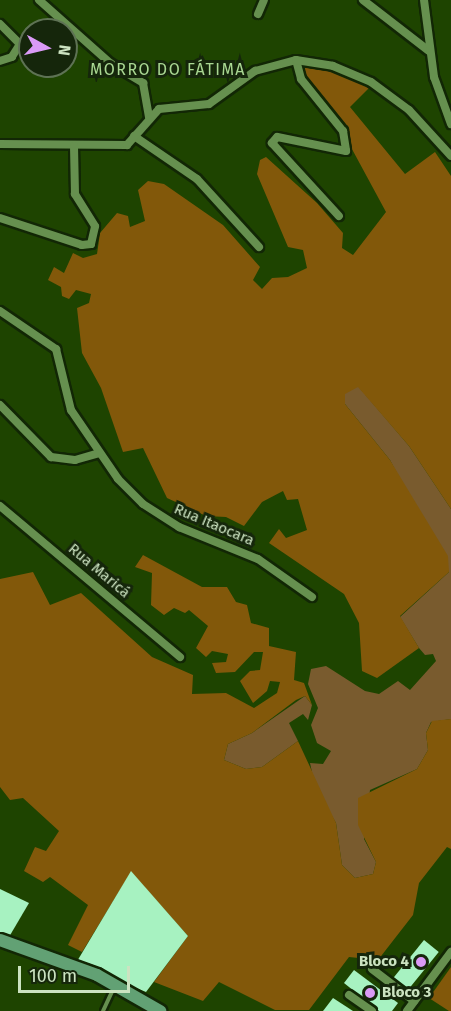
<!DOCTYPE html>
<meta charset="utf-8">
<style>
body{margin:0}
#map{position:relative;width:451px;height:1011px;overflow:hidden;background:#1e4400;font-family:"Fira Sans",sans-serif}
div>[style]{position:absolute}
[style*='--x']{left:calc(var(--x)*1px);top:calc(var(--y)*1px);width:calc(var(--w)*1px);rotate:calc(var(--a)*1deg)}
.green>*{inset:0;background:#795b2e}
.forest>*{inset:0;background:#82580a}
.building>*{inset:0;background:#a7f2c1;transform-origin:0 0}
.roads{filter:drop-shadow(2px 0 #122705) drop-shadow(-2px 0 #122705) drop-shadow(0 2px #122705) drop-shadow(0 -2px #122705)}
.service>*{height:4px;margin:-2px;padding:0 2px;transform-origin:2px;border-radius:2px;background:#66904f}
.minor>*{height:8px;margin:-4px;padding:0 4px;transform-origin:4px;border-radius:4px;background:#66904f}
.secondary>*{height:12px;margin:-6px;padding:0 6px;transform-origin:6px;border-radius:6px;background:#62a174}
.dots>*{width:16px;height:16px;translate:-50% -50%;box-sizing:border-box;border:3px solid #15260b;border-radius:50%}
span{translate:-50% -50%;white-space:nowrap;text-align:center;line-height:1.15;-webkit-text-stroke:6px #15260b;paint-order:stroke}
.street-label{font-size:15px;color:#cce3c1}
.poi-label{font-size:15px;color:#cce3c1;font-weight:700}
.right{translate:-100% -50%;text-align:right}
.left{translate:0 -50%;text-align:left}
.neighbourhood-label{font-size:16px;color:#a9d792;letter-spacing:1.5px}
.north{position:absolute;left:18px;top:18px;width:60px;height:60px;box-sizing:border-box;background:#15260b;border:2px solid #5e7254;border-radius:50%;rotate:98deg;font-size:16px;font-weight:700;line-height:24px;text-align:center;color:#cce3c1}
.north::after{content:'';display:block;margin:auto;width:21px;height:27px;background:#da9af6;clip-path:polygon(50% 0,100% 100%,50% 72%,0 100%)}
.scale{position:absolute;left:18px;top:966px;width:112px;height:27px;box-sizing:border-box;border:3px solid #cce3c1;border-top:0;padding-left:8px;font-size:18px;line-height:21px;white-space:nowrap;color:#cce3c1;-webkit-text-stroke:4px #15260b;paint-order:stroke}
</style>
<div id="map">
<div class="green">
<div style="clip-path:polygon(358px 386px,409px 446px,451px 509px,451px 719px,431px 722px,426px 733px,428px 750px,417px 769px,370px 790px,364px 839px,376px 862px,373px 874px,355px 878px,342px 865px,336px 823px,315px 786px,310px 763px,323px 764px,331px 751px,317px 743px,311px 725px,318px 708px,308px 684px,311px 669px,326px 666px,365px 691px,379px 694px,398px 681px,410px 690px,436px 661px,433px 654px,425px 655px,419px 648px,400px 617px,449px 572px,390px 460px,345px 404px,345px 393px)"></div>
<div style="clip-path:polygon(305px 696px,312px 705px,308px 720px,303px 714px,289px 723px,298px 741px,262px 767px,246px 769px,224px 760px,228px 744px,252px 733px)"></div>
</div>
<div class="forest">
<div style="clip-path:polygon(310px 64px,345px 73px,369px 88px,350px 107px,405px 174px,435px 152px,451px 176px,451px 509px,409px 446px,358px 387px,345px 394px,345px 404px,390px 460px,448px 556px,449px 572px,400px 616px,419px 648px,377px 678px,362px 671px,359px 623px,344px 594px,269px 543px,279px 529px,286px 538px,307px 530px,298px 499px,287px 500px,283px 491px,262px 502px,244px 526px,226px 517px,206px 516px,167px 498px,143px 448px,123px 452px,101px 388px,82px 353px,77px 308px,89px 303px,91px 294px,76px 290px,69px 299px,62px 296px,61px 287px,48px 280px,54px 267px,64px 273px,73px 253px,83px 258px,97px 254px,100px 233px,117px 213px,128px 216px,130px 227px,145px 221px,138px 190px,148px 181px,164px 184px,223px 225px,260px 267px,253px 280px,262px 289px,272px 278px,288px 277px,307px 268px,303px 250px,288px 247px,257px 174px,260px 160px,266px 157px,317px 203px,343px 233px,342px 248px,353px 255px,386px 212px,333px 114px,298px 71px)"></div>
<div style="clip-path:polygon(143px 555px,202px 587px,227px 587px,236px 602px,247px 605px,251px 623px,269px 628px,269px 646px,296px 652px,294px 680px,304px 683px,312px 705px,305px 696px,296px 700px,252px 733px,228px 744px,224px 760px,246px 769px,262px 767px,298px 741px,336px 823px,342px 865px,355px 878px,373px 874px,376px 862px,358px 825px,358px 798px,417px 769px,428px 750px,426px 733px,432px 721px,451px 719px,451px 849px,447px 847px,419px 883px,413px 915px,378px 960px,349px 957px,309px 1010px,275px 1010px,219px 982px,203px 1001px,154px 982px,188px 936px,131px 872px,82px 952px,68px 945px,88px 905px,50px 877px,43px 882px,24px 871px,35px 847px,46px 851px,59px 831px,23px 798px,10px 800px,0 787px,0 579px,33px 572px,50px 605px,81px 593px,152px 657px,193px 675px,192px 694px,226px 693px,254px 708px,277px 693px,280px 682px,270px 681px,267px 691px,253px 703px,240px 681px,250px 671px,260px 670px,263px 652px,254px 652px,235px 672px,216px 673px,212px 663px,226px 662px,228px 654px,212px 651px,206px 657px,196px 648px,208px 626px,189px 610px,185px 613px,174px 608px,164px 615px,151px 605px,152px 573px,135px 567px)"></div>
<div style="clip-path:polygon(451px 967px,451px 1011px,449px 1011px,429px 998px)"></div>
</div>
<div class="building">
<div style="clip-path:polygon(131px 871px,188px 936px,146px 992px,76px 963px)"></div>
<div style="clip-path:polygon(0 889px,29px 903px,9px 937px,0 934px)"></div>
<div style="left:424px;top:940px;width:19px;height:52px;rotate:39deg"></div>
<div style="clip-path:polygon(354px 970px,398px 1003px,392px 1011px,379px 1011px,344px 983px)"></div>
<div style="clip-path:polygon(333px 998px,353px 1011px,323px 1011px)"></div>
</div>
<div class="roads">
<div class="service">
<div style="--x:103;--y:1011;--w:26;--a:-65"></div>
</div>
<div class="minor">
<div style="--x:39;--y:0;--w:95;--a:41.6"></div>
<div style="--x:110;--y:63;--w:39;--a:31"></div>
<div style="--x:143;--y:83;--w:35;--a:80"></div>
<div style="--x:363;--y:0;--w:83;--a:37.7"></div>
<div style="--x:424;--y:0;--w:78;--a:82.6"></div>
<div style="--x:434;--y:77;--w:50;--a:70.1"></div>
<div style="--x:258;--y:14;--w:15;--a:-67"></div>
<div style="--x:0;--y:24;--w:28;--a:45"></div>
<div style="--x:20;--y:44;--w:15;--a:122"></div>
<div style="--x:12;--y:57;--w:13;--a:162"></div>
<div style="--x:296;--y:60;--w:20;--a:75"></div>
<div style="--x:301;--y:79;--w:67;--a:51.1"></div>
<div style="--x:343;--y:131;--w:20;--a:81"></div>
<div style="--x:346;--y:151;--w:70;--a:-168.5"></div>
<div style="--x:277;--y:137;--w:8;--a:130"></div>
<div style="--x:272;--y:143;--w:99;--a:47.5"></div>
<div style="--x:134;--y:136;--w:76;--a:34.3"></div>
<div style="--x:197;--y:179;--w:92;--a:47.6"></div>
<div style="--x:0;--y:144;--w:127;--a:0.5"></div>
<div style="--x:127;--y:145;--w:48;--a:-48.4"></div>
<div style="--x:159;--y:109;--w:50;--a:-5.7"></div>
<div style="--x:209;--y:104;--w:57;--a:-35.7"></div>
<div style="--x:255;--y:71;--w:42;--a:-15"></div>
<div style="--x:296;--y:60;--w:37;--a:9"></div>
<div style="--x:333;--y:66;--w:41;--a:22.8"></div>
<div style="--x:371;--y:82;--w:47;--a:36.4"></div>
<div style="--x:409;--y:110;--w:62;--a:47.6"></div>
<div style="--x:0;--y:218;--w:86;--a:18.2"></div>
<div style="--x:82;--y:245;--w:9;--a:-6"></div>
<div style="--x:91;--y:244;--w:18;--a:-77"></div>
<div style="--x:95;--y:226;--w:38;--a:-122"></div>
<div style="--x:75;--y:194;--w:48;--a:-91.2"></div>
<div style="--x:0;--y:311;--w:68;--a:34.2"></div>
<div style="--x:56;--y:349;--w:63;--a:76.2"></div>
<div style="--x:71;--y:410;--w:83;--a:55.7"></div>
<div style="--x:118;--y:479;--w:35;--a:45"></div>
<div style="--x:143;--y:504;--w:43;--a:32.6"></div>
<div style="--x:179;--y:527;--w:85;--a:22.1"></div>
<div style="--x:258;--y:559;--w:66;--a:35.1"></div>
<div style="--x:0;--y:405;--w:73;--a:45.6"></div>
<div style="--x:51;--y:457;--w:24;--a:7"></div>
<div style="--x:75;--y:460;--w:25;--a:-16"></div>
<div style="--x:0;--y:506;--w:235;--a:40"></div>
<div style="--x:372;--y:969;--w:53;--a:37.3"></div>
<div style="--x:349;--y:995;--w:28;--a:35"></div>
<div style="--x:407;--y:1011;--w:74;--a:-53.3"></div>
</div>
<div class="secondary">
<div style="--x:0;--y:940;--w:103;--a:19.8"></div>
<div style="--x:97;--y:975;--w:73;--a:29.7"></div>
</div>
</div>
<div class="dots">
<div style="left:421px;top:962px;background:#da9af6"></div>
<div style="left:370px;top:993px;background:#da9af6"></div>
</div>
<div class="street-label">
<span style="left:214px;top:525px;rotate:23deg">Rua Itaocara</span>
<span style="left:99px;top:571px;rotate:40deg">Rua Maricá</span>
</div>
<div class="poi-label">
<span class="right" style="left:409px;top:962px">Bloco 4</span>
<span class="left" style="left:382px;top:993px">Bloco 3</span>
</div>
<div class="neighbourhood-label">
<span style="left:168px;top:70px">MORRO DO FÁTIMA</span>
</div>
<div class="north">N</div>
<div class="scale">100 m</div>
</div>
